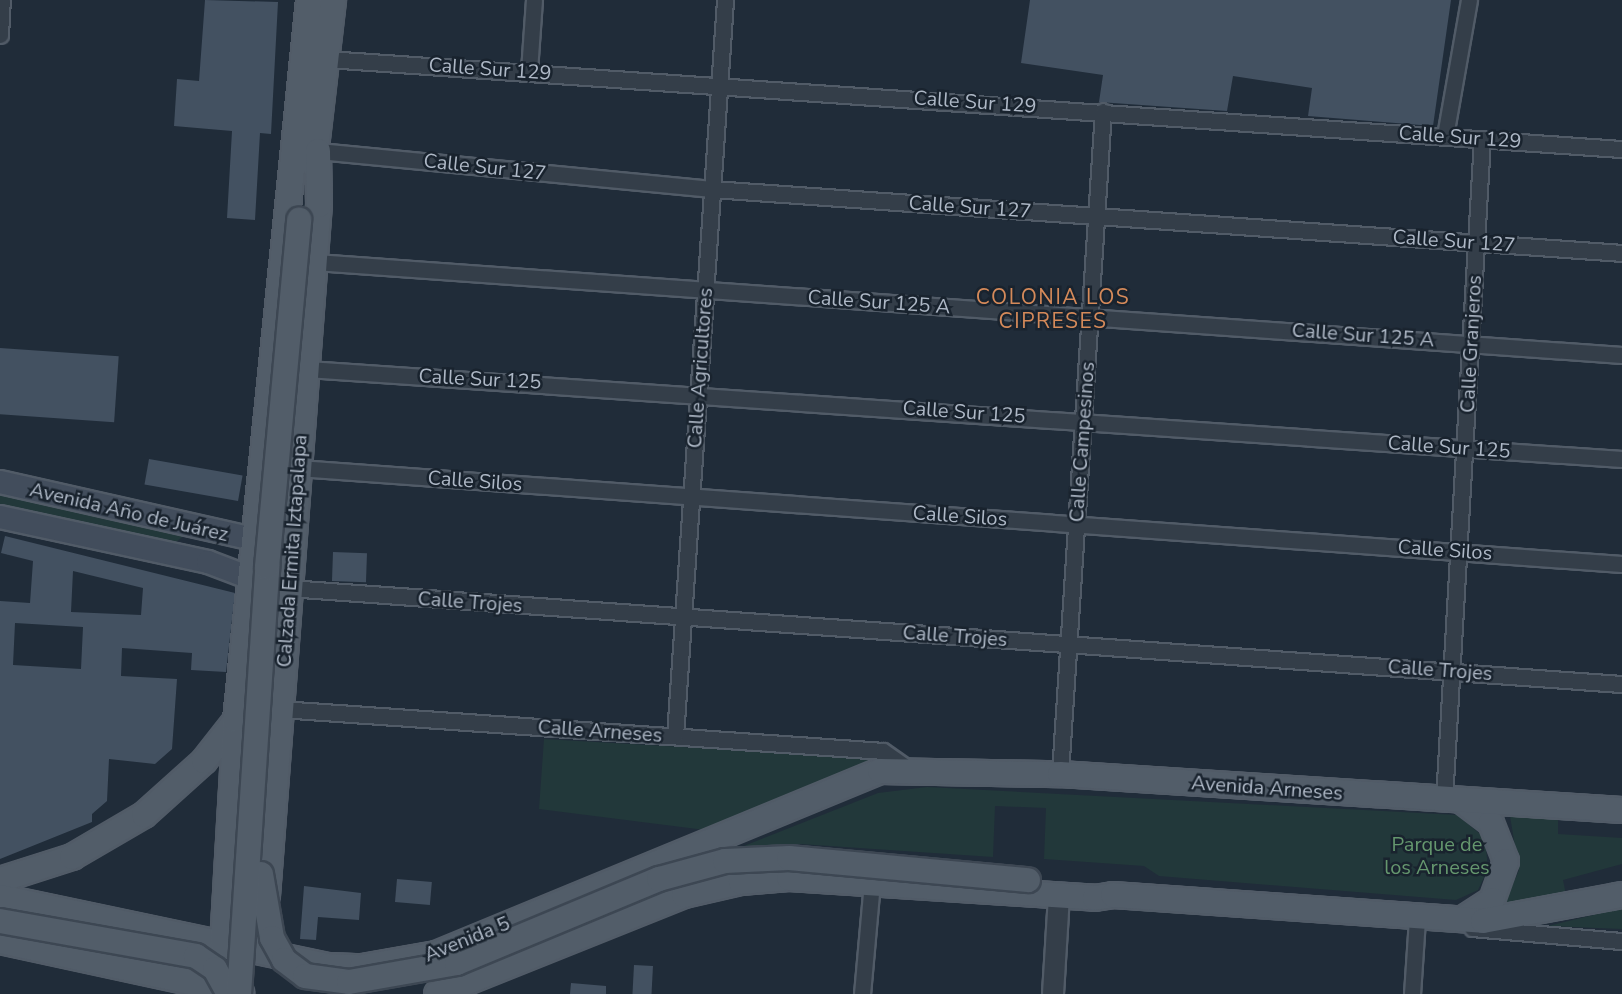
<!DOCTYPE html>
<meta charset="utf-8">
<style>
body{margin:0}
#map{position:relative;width:1622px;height:994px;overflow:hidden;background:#202c39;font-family:"Nunito Sans",sans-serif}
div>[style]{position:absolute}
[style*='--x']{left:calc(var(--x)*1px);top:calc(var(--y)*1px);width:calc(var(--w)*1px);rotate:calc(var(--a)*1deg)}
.green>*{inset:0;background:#22383a}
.building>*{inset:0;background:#435161;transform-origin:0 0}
.roads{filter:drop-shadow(2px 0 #515b67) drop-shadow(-2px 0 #515b67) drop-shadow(0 2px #515b67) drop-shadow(0 -2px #515b67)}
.minor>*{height:15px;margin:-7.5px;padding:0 7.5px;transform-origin:7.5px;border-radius:7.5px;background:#343e49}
.tertiary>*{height:20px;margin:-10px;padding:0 10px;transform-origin:10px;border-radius:10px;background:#343e49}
.secondary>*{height:22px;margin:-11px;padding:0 11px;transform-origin:11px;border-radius:11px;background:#424d5c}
.primary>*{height:24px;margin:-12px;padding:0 12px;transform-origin:12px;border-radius:12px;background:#525d69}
.bridges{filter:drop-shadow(2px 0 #3d4753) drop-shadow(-2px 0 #3d4753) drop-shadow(0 2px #3d4753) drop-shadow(0 -2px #3d4753)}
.primary-bridge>*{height:24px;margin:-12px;padding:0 12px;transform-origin:12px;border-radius:12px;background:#525d69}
span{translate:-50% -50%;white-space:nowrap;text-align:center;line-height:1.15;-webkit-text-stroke:5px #19232e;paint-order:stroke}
.street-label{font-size:20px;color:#aeb8c6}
.park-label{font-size:20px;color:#65976e}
.neighbourhood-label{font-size:21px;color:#d58a5a;letter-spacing:1.5px}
</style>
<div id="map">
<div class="green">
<div style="clip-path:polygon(0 485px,191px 529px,172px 546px,0 511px)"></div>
<div style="clip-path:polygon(544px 739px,872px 758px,873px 763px,705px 830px,539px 809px)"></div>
<div style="clip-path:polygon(927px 787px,1457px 815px,1485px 838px,1488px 869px,1478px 890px,1456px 900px,1159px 876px,1144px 866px,1044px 859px,1046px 808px,995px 806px,993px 857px,800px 844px,711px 859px,878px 793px)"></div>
<div style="clip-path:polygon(1510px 816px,1558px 819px,1558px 834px,1622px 838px,1622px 864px,1563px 880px,1566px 895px,1504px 905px,1519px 870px)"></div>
<div style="clip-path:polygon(1622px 908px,1622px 929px,1548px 926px)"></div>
</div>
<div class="building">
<div style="clip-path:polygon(205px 0,278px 2px,271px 134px,260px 133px,255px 220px,227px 218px,232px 131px,174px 126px,177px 79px,199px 81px)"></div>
<div style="clip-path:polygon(1030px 0,1451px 0,1433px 126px,1308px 116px,1312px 88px,1233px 76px,1227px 111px,1099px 102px,1103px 75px,1021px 63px)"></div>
<div style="left:0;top:348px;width:119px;height:66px;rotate:4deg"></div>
<div style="left:149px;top:459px;width:95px;height:26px;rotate:10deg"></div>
<div style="clip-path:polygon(evenodd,5px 536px,235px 593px,226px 672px,191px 670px,192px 653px,122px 648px,121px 676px,177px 679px,172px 749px,155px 764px,109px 759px,107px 801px,92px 814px,92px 822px,0 859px,0 601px,30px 603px,33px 561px,1px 553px,5px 536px,73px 571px,143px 588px,141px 615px,71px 612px,73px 571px,5px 536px,15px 623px,83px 627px,81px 669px,13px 665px,15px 623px)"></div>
<div style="left:333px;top:552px;width:34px;height:29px;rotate:2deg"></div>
<div style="left:397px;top:879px;width:35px;height:23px;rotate:5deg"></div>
<div style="clip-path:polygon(304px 886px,361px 893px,359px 920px,318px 917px,316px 940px,300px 939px)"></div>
<div style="left:634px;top:965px;width:19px;height:29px;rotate:3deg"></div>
<div style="clip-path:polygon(571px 983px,606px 986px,606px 994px,570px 994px)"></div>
</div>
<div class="roads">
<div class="minor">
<div style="--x:0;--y:35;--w:35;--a:-87"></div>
<div style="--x:327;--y:59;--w:1298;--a:3.98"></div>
<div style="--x:529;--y:71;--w:71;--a:-86"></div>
<div style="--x:1445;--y:136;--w:138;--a:-80"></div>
<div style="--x:318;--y:151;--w:396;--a:5.5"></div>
<div style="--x:712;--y:189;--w:912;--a:4.02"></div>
<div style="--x:315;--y:262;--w:1310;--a:4.07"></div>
<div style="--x:307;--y:369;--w:1318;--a:3.92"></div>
<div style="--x:298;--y:468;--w:1327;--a:4.15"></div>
<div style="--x:288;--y:588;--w:1337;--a:4.12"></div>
<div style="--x:280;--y:709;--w:604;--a:3.98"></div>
<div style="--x:883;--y:751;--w:35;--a:35"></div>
<div style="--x:675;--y:736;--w:738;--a:-86.11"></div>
<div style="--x:1060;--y:774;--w:664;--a:-86.29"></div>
<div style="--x:1444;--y:800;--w:662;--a:-86.71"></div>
<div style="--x:1472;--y:928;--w:151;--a:5"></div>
<div style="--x:862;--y:994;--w:111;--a:-84.9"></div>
<div style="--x:1412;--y:994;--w:76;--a:-86.2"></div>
</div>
<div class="tertiary">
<div style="--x:1053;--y:994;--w:98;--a:-86.5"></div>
</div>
<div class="secondary">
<div style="--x:0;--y:482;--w:264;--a:12.7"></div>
<div style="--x:0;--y:517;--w:213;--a:12.2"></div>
<div style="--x:208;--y:562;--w:48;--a:20.7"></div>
</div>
<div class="primary">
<div style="--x:314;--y:165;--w:166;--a:-83.4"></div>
<div style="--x:1462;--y:801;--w:36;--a:37"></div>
<div style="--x:1491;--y:823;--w:41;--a:68.5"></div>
<div style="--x:1506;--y:861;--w:41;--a:109.7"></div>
<div style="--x:1492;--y:900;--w:35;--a:147"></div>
<div style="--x:0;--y:880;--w:76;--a:-17.7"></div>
<div style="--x:72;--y:857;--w:83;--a:-30.3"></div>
<div style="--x:144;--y:815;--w:81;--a:-42"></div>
<div style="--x:204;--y:761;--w:52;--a:-52"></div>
<div style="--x:267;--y:896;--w:693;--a:-85.7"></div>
<div style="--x:319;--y:205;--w:54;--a:-91.1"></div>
<div style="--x:0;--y:897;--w:335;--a:11.9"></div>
<div style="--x:328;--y:966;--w:34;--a:2"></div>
<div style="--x:362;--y:967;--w:75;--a:-10"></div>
<div style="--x:436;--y:954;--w:480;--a:-22.4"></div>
<div style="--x:880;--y:771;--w:180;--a:1"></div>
<div style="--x:1060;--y:774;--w:563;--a:3.67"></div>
<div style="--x:0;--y:941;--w:247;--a:12.2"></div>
<div style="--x:223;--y:944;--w:224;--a:-86.7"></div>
<div style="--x:236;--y:720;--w:724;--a:-84.21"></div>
<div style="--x:437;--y:994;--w:266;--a:-21.8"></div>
<div style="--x:684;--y:895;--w:58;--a:-12.8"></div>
<div style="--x:741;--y:882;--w:48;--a:-4.8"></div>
<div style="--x:789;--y:878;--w:307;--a:3.7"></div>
<div style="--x:1095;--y:898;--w:18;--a:-9"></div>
<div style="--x:1113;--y:895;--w:371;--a:4"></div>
<div style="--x:1483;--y:921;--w:141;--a:-10.6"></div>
</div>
</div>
<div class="bridges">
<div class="primary-bridge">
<div style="--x:261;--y:874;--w:65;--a:80.2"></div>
<div style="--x:272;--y:938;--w:25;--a:61"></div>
<div style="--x:284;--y:960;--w:26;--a:37"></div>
<div style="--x:305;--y:976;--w:44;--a:7.8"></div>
<div style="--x:349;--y:982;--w:110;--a:-10"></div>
<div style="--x:457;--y:963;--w:219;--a:-22.6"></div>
<div style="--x:659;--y:879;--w:68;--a:-15.3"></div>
<div style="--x:725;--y:861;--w:64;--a:-2.7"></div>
<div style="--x:789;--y:858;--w:240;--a:5.3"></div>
<div style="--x:0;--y:921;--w:199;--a:10.1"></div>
<div style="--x:196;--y:956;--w:23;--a:34"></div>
<div style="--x:215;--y:969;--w:29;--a:61"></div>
<div style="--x:239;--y:994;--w:428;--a:-86.2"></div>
<div style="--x:267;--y:567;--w:349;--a:-84.7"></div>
</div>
</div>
<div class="street-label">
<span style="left:490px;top:69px;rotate:4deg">Calle Sur 129</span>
<span style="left:975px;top:102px;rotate:4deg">Calle Sur 129</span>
<span style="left:1460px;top:137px;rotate:4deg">Calle Sur 129</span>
<span style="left:485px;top:167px;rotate:6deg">Calle Sur 127</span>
<span style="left:970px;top:207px;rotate:4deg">Calle Sur 127</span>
<span style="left:1454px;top:241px;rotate:4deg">Calle Sur 127</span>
<span style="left:879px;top:302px;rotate:4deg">Calle Sur 125 A</span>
<span style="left:1363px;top:335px;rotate:4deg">Calle Sur 125 A</span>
<span style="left:1471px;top:344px;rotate:-87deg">Calle Granjeros</span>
<span style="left:700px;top:368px;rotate:-86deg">Calle Agricultores</span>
<span style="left:480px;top:379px;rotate:3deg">Calle Sur 125</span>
<span style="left:964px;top:412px;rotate:4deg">Calle Sur 125</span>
<span style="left:1082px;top:442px;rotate:-86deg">Calle Campesinos</span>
<span style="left:1449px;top:447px;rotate:4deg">Calle Sur 125</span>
<span style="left:475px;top:481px;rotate:4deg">Calle Silos</span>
<span style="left:129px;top:512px;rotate:13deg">Avenida Año de Juárez</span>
<span style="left:960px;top:516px;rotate:4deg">Calle Silos</span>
<span style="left:1445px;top:550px;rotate:4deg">Calle Silos</span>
<span style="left:292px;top:551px;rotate:-86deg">Calzada Ermita Iztapalapa</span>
<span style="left:470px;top:602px;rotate:4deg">Calle Trojes</span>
<span style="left:955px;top:636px;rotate:4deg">Calle Trojes</span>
<span style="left:1440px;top:670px;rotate:4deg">Calle Trojes</span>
<span style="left:600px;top:731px;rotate:4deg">Calle Arneses</span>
<span style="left:1267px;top:788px;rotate:4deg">Avenida Arneses</span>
<span style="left:467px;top:939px;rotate:-22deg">Avenida 5</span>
</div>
<div class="park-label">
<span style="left:1437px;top:856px">Parque de<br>los Arneses</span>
</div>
<div class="neighbourhood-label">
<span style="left:1053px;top:309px">COLONIA LOS<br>CIPRESES</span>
</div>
</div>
